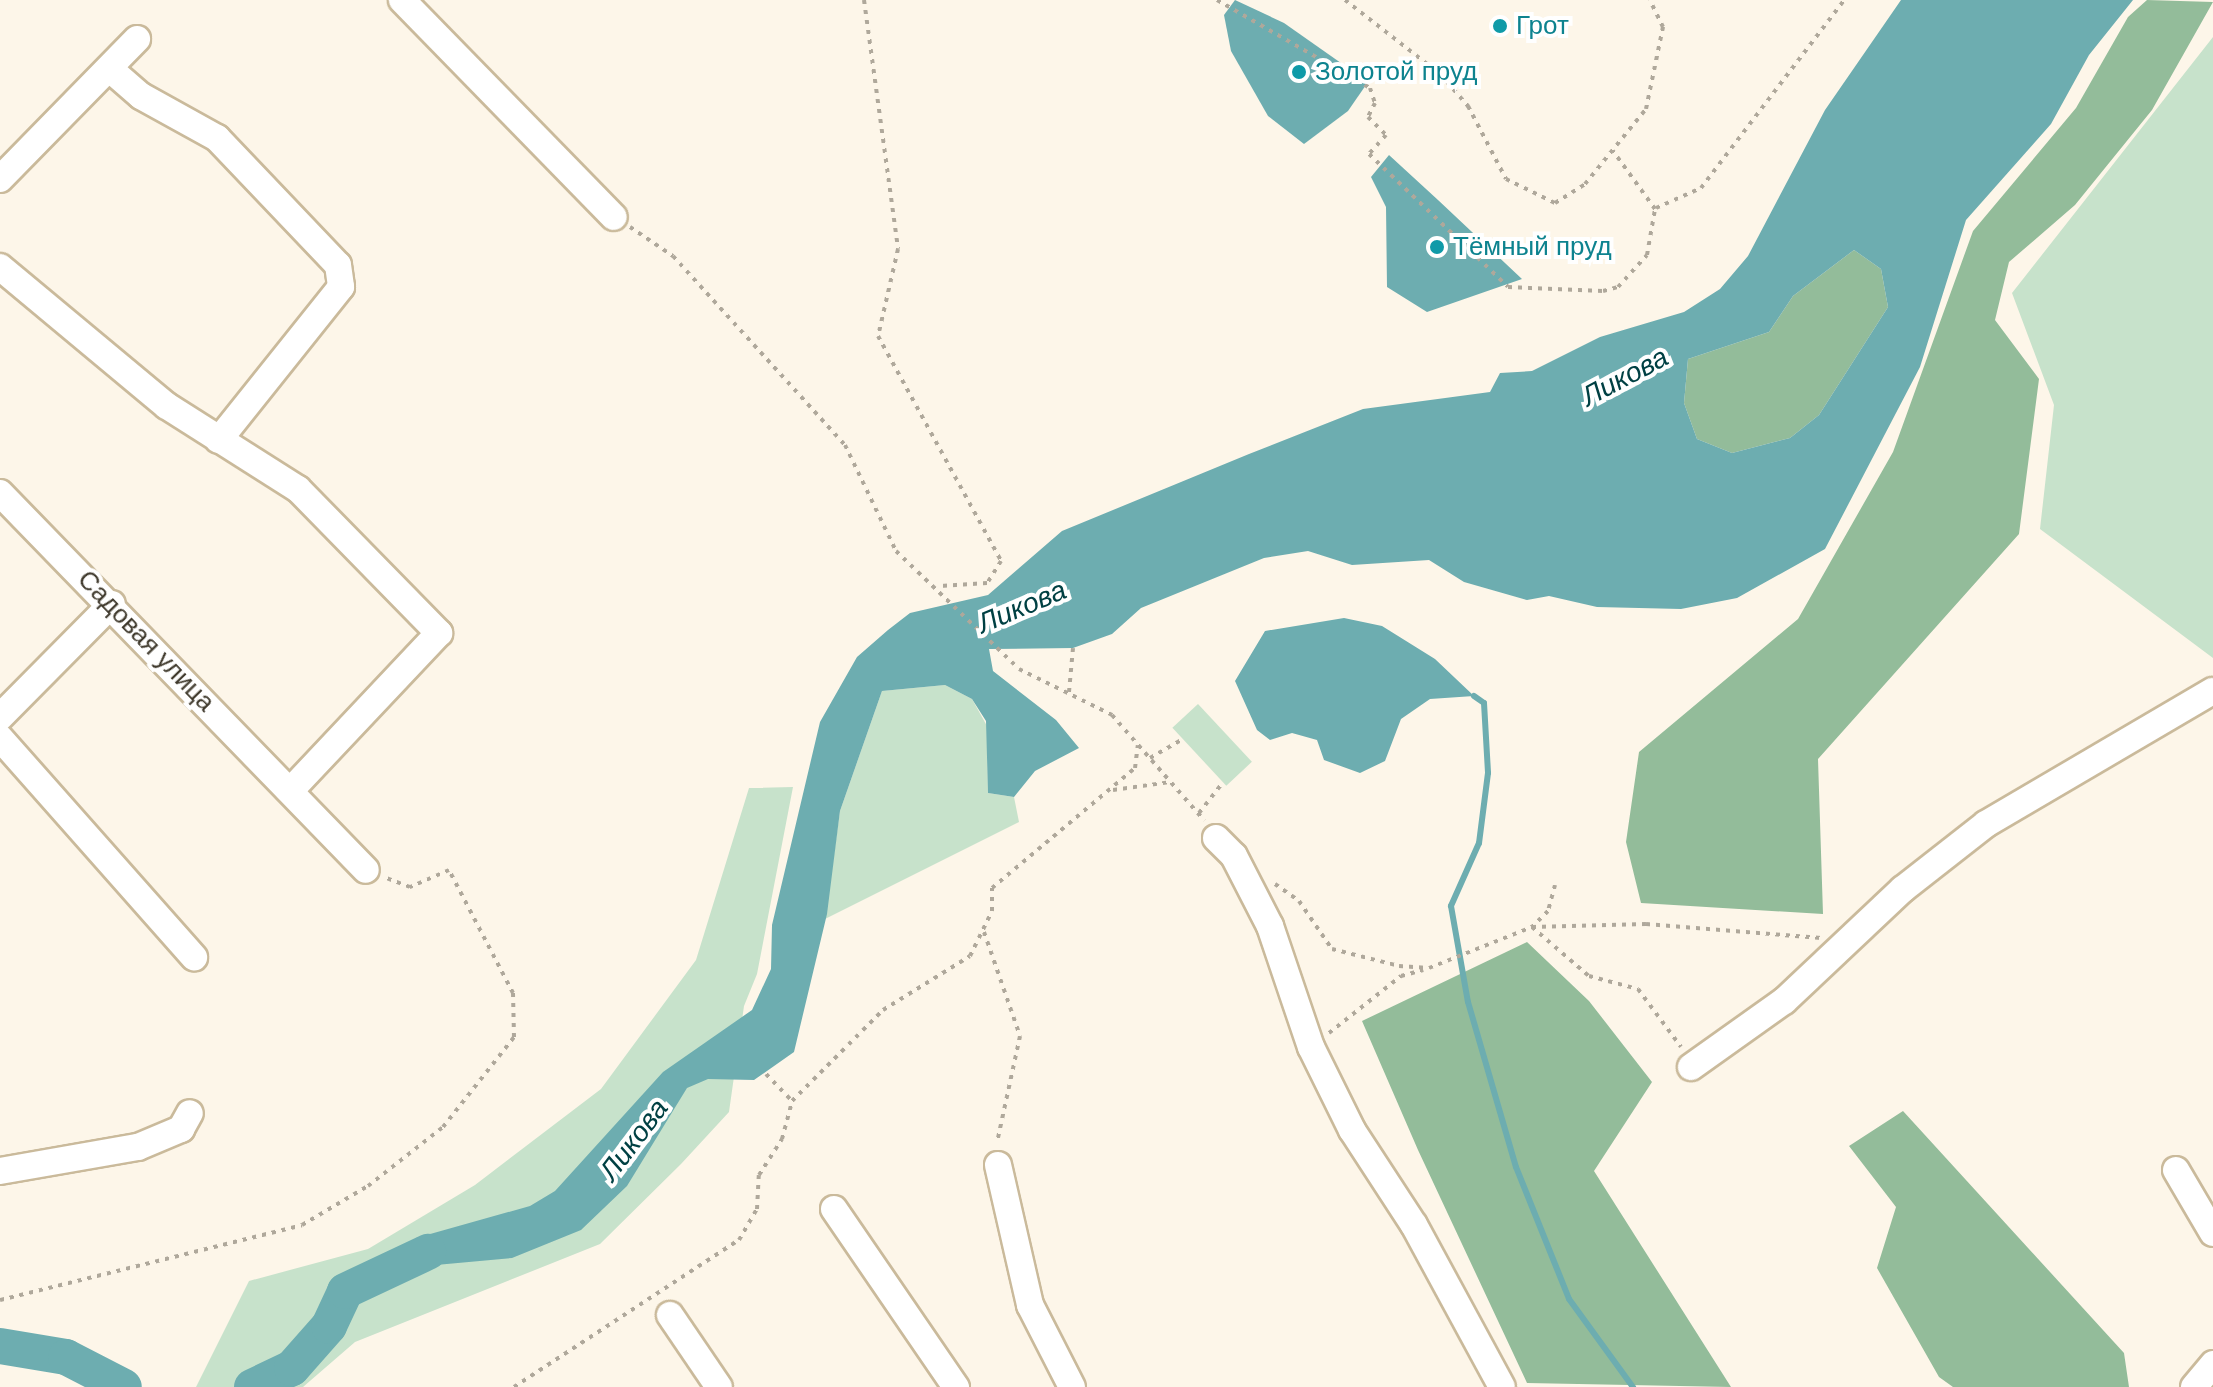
<!DOCTYPE html>
<meta charset="utf-8">
<style>
body{margin:0}
#map{position:relative;width:2213px;height:1387px;overflow:hidden;background:#fdf6e9;font-family:Arial,sans-serif}
div>[style]{position:absolute}
[style*='--x']{left:calc(var(--x)*1px);top:calc(var(--y)*1px);width:calc(var(--w)*1px);rotate:calc(var(--a)*1deg)}
.green>*{inset:0;background:#c7e2cb;transform-origin:0 0}
.forest>*{inset:0;background:#93bc9a}
.water>*{inset:0;background:#6dadb0}
.stream>*{height:6px;margin:-3px;padding:0 3px;transform-origin:3px;border-radius:3px;background:#6dadb0}
.river>*{height:36px;margin:-18px;padding:0 18px;transform-origin:18px;border-radius:18px;background:#6dadb0}
.path>*{height:4px;margin-top:-2px;transform-origin:0;background:repeating-linear-gradient(90deg,#afa89b 0 4px,transparent 0 10px)}
.roads{filter:drop-shadow(2px 0 #caba9b) drop-shadow(-2px 0 #caba9b) drop-shadow(0 2px #caba9b) drop-shadow(0 -2px #caba9b)}
.minor>*{height:26px;margin:-13px;padding:0 13px;transform-origin:13px;border-radius:13px;background:#fff}
.dots>*{width:22px;height:22px;translate:-50% -50%;box-sizing:border-box;border:4px solid #fff;border-radius:50%}
span{translate:-50% -50%;white-space:nowrap;text-align:center;line-height:1.15;-webkit-text-stroke:8px #fff;paint-order:stroke}
.culture-label{font-size:26px;color:#0d838f}
.left{translate:0 -50%;text-align:left}
.street-label{font-size:26px;color:#3e382b}
.water-label{font-size:28px;color:#004043;font-style:italic}
</style>
<div id="map">
<div class="green">
<div style="clip-path:polygon(2213px 37px,2213px 658px,2040px 529px,2054px 405px,2012px 293px)"></div>
<div style="clip-path:polygon(945px 685px,972px 699px,987px 726px,988px 793px,1014px 797px,1019px 822px,825px 919px,840px 811px,882px 691px)"></div>
<div style="left:1198px;top:704px;width:79px;height:35px;rotate:47deg"></div>
<div style="clip-path:polygon(793px 787px,757px 974px,744px 1006px,729px 1112px,681px 1164px,600px 1244px,355px 1342px,303px 1387px,196px 1387px,249px 1281px,368px 1249px,475px 1185px,601px 1089px,696px 960px,749px 788px)"></div>
</div>
<div class="forest">
<div style="clip-path:polygon(2147px 0,2213px 2px,2152px 110px,2075px 205px,2009px 262px,1995px 320px,2039px 379px,2019px 534px,1818px 759px,1823px 914px,1641px 903px,1626px 842px,1639px 752px,1798px 619px,1893px 452px,1973px 231px,2076px 108px,2128px 17px)"></div>
<div style="clip-path:polygon(1854px 250px,1881px 269px,1888px 307px,1819px 415px,1790px 438px,1732px 453px,1697px 439px,1684px 403px,1688px 359px,1769px 332px,1793px 296px)"></div>
<div style="clip-path:polygon(1527px 942px,1589px 1001px,1652px 1082px,1594px 1171px,1731px 1387px,1527px 1383px,1418px 1150px,1362px 1021px)"></div>
<div style="clip-path:polygon(1903px 1111px,2124px 1353px,2129px 1387px,1953px 1387px,1939px 1377px,1877px 1268px,1896px 1207px,1849px 1146px)"></div>
</div>
<div class="water">
<div style="clip-path:polygon(1235px 0,1284px 23px,1368px 82px,1348px 111px,1304px 144px,1268px 116px,1231px 51px,1224px 15px)"></div>
<div style="clip-path:polygon(evenodd,1901px 0,2133px 0,2089px 55px,2051px 124px,1966px 220px,1920px 367px,1825px 549px,1737px 598px,1681px 609px,1597px 607px,1549px 596px,1527px 600px,1464px 582px,1429px 560px,1352px 565px,1308px 551px,1264px 558px,1141px 608px,1112px 634px,1073px 648px,989px 649px,993px 671px,1056px 720px,1079px 748px,1035px 771px,1014px 797px,988px 793px,986px 721px,972px 699px,945px 685px,882px 691px,840px 811px,827px 914px,794px 1052px,754px 1080px,708px 1079px,687px 1088px,627px 1186px,581px 1230px,512px 1258px,381px 1270px,416px 1238px,530px 1206px,555px 1191px,663px 1072px,752px 1010px,771px 969px,772px 925px,820px 722px,857px 657px,888px 630px,910px 613px,988px 595px,1062px 531px,1249px 454px,1363px 409px,1490px 392px,1500px 373px,1532px 371px,1600px 337px,1684px 312px,1720px 289px,1748px 256px,1825px 110px,1901px 0,1854px 250px,1881px 269px,1888px 307px,1819px 415px,1790px 438px,1732px 453px,1697px 439px,1684px 403px,1688px 359px,1769px 332px,1793px 296px,1854px 250px)"></div>
<div style="clip-path:polygon(1389px 155px,1438px 200px,1522px 279px,1427px 312px,1387px 287px,1386px 207px,1371px 177px)"></div>
<div style="clip-path:polygon(1344px 618px,1382px 626px,1435px 659px,1474px 696px,1430px 699px,1401px 719px,1385px 761px,1360px 773px,1324px 760px,1317px 740px,1292px 733px,1270px 740px,1257px 730px,1235px 681px,1265px 631px)"></div>
</div>
<div class="stream">
<div style="--x:1474;--y:696;--w:12;--a:35"></div>
<div style="--x:1484;--y:703;--w:70;--a:86.7"></div>
<div style="--x:1488;--y:773;--w:71;--a:97.3"></div>
<div style="--x:1479;--y:843;--w:69;--a:114"></div>
<div style="--x:1451;--y:906;--w:97;--a:80"></div>
<div style="--x:1468;--y:1002;--w:172;--a:73.8"></div>
<div style="--x:1516;--y:1167;--w:142;--a:68.1"></div>
<div style="--x:1569;--y:1299;--w:109;--a:54"></div>
</div>
<div class="river">
<div style="--x:0;--y:1346;--w:67;--a:9.5"></div>
<div style="--x:66;--y:1357;--w:65;--a:27.3"></div>
<div style="--x:252;--y:1387;--w:44;--a:-25.4"></div>
<div style="--x:292;--y:1368;--w:56;--a:-48.6"></div>
<div style="--x:329;--y:1326;--w:38;--a:-65"></div>
<div style="--x:345;--y:1291;--w:92;--a:-25.2"></div>
</div>
<div class="path">
<div style="--x:864;--y:0;--w:251;--a:82.2"></div>
<div style="--x:898;--y:249;--w:89;--a:102.9"></div>
<div style="--x:878;--y:336;--w:256;--a:61.3"></div>
<div style="--x:1001;--y:561;--w:26;--a:122"></div>
<div style="--x:987;--y:583;--w:47;--a:176.3"></div>
<div style="--x:1217;--y:0;--w:177;--a:29.9"></div>
<div style="--x:1370;--y:88;--w:16;--a:72"></div>
<div style="--x:1375;--y:103;--w:16;--a:117"></div>
<div style="--x:1368;--y:117;--w:25;--a:45"></div>
<div style="--x:1386;--y:135;--w:25;--a:132"></div>
<div style="--x:1369;--y:154;--w:192;--a:43.7"></div>
<div style="--x:1508;--y:287;--w:95;--a:2.4"></div>
<div style="--x:1603;--y:291;--w:16;--a:-15"></div>
<div style="--x:1618;--y:287;--w:43;--a:-47.8"></div>
<div style="--x:1647;--y:255;--w:47;--a:-80.1"></div>
<div style="--x:1655;--y:209;--w:72;--a:-125.9"></div>
<div style="--x:1345;--y:0;--w:120;--a:37.9"></div>
<div style="--x:1440;--y:74;--w:43;--a:48.8"></div>
<div style="--x:1468;--y:106;--w:82;--a:62.5"></div>
<div style="--x:1506;--y:179;--w:55;--a:26.1"></div>
<div style="--x:1555;--y:203;--w:36;--a:-32"></div>
<div style="--x:1585;--y:184;--w:97;--a:-50.9"></div>
<div style="--x:1646;--y:109;--w:84;--a:-78.3"></div>
<div style="--x:1663;--y:27;--w:30;--a:-116"></div>
<div style="--x:1656;--y:208;--w:49;--a:-24"></div>
<div style="--x:1701;--y:188;--w:236;--a:-52.7"></div>
<div style="--x:630;--y:227;--w:52;--a:34"></div>
<div style="--x:673;--y:256;--w:256;--a:47.7"></div>
<div style="--x:845;--y:445;--w:118;--a:64.3"></div>
<div style="--x:896;--y:551;--w:170;--a:43.8"></div>
<div style="--x:1019;--y:669;--w:104;--a:26.3"></div>
<div style="--x:1112;--y:715;--w:140;--a:48.8"></div>
<div style="--x:1069;--y:692;--w:44;--a:-84.8"></div>
<div style="--x:1150;--y:758;--w:38;--a:-30"></div>
<div style="--x:1113;--y:790;--w:59;--a:-7.9"></div>
<div style="--x:1199;--y:813;--w:39;--a:-52"></div>
<div style="--x:1275;--y:884;--w:29;--a:35"></div>
<div style="--x:1299;--y:901;--w:58;--a:55.5"></div>
<div style="--x:1332;--y:949;--w:69;--a:14.2"></div>
<div style="--x:1399;--y:966;--w:30;--a:4"></div>
<div style="--x:1429;--y:968;--w:111;--a:-21.7"></div>
<div style="--x:1532;--y:927;--w:114;--a:-1.5"></div>
<div style="--x:1646;--y:924;--w:176;--a:4.6"></div>
<div style="--x:1555;--y:885;--w:27;--a:105"></div>
<div style="--x:1548;--y:911;--w:23;--a:135"></div>
<div style="--x:1532;--y:927;--w:75;--a:40.7"></div>
<div style="--x:1589;--y:976;--w:51;--a:14.9"></div>
<div style="--x:1638;--y:989;--w:72;--a:53.4"></div>
<div style="--x:984;--y:932;--w:110;--a:70.9"></div>
<div style="--x:1020;--y:1036;--w:108;--a:102.2"></div>
<div style="--x:1329;--y:1033;--w:92;--a:-38.4"></div>
<div style="--x:1401;--y:976;--w:23;--a:-15"></div>
<div style="--x:766;--y:1074;--w:37;--a:46"></div>
<div style="--x:0;--y:1300;--w:311;--a:-13.9"></div>
<div style="--x:302;--y:1225;--w:77;--a:-30.6"></div>
<div style="--x:368;--y:1186;--w:95;--a:-38.2"></div>
<div style="--x:443;--y:1127;--w:115;--a:-51.7"></div>
<div style="--x:514;--y:1037;--w:44;--a:-91.3"></div>
<div style="--x:513;--y:993;--w:139;--a:-117.5"></div>
<div style="--x:449;--y:870;--w:43;--a:156.4"></div>
<div style="--x:410;--y:887;--w:25;--a:-159"></div>
<div style="--x:514;--y:1387;--w:269;--a:-33.2"></div>
<div style="--x:739;--y:1240;--w:36;--a:-60"></div>
<div style="--x:757;--y:1209;--w:34;--a:-87"></div>
<div style="--x:759;--y:1175;--w:43;--a:-57.4"></div>
<div style="--x:782;--y:1139;--w:39;--a:-75"></div>
<div style="--x:792;--y:1101;--w:129;--a:-45"></div>
<div style="--x:883;--y:1010;--w:102;--a:-31.8"></div>
<div style="--x:970;--y:956;--w:50;--a:-63.9"></div>
<div style="--x:992;--y:911;--w:23;--a:-90"></div>
<div style="--x:992;--y:888;--w:187;--a:-40"></div>
<div style="--x:1135;--y:768;--w:23;--a:-83"></div>
</div>
<div class="roads">
<div class="minor">
<div style="--x:402;--y:0;--w:303;--a:45.7"></div>
<div style="--x:111;--y:70;--w:40;--a:41"></div>
<div style="--x:141;--y:96;--w:87;--a:28.9"></div>
<div style="--x:217;--y:138;--w:175;--a:46.4"></div>
<div style="--x:338;--y:265;--w:22;--a:82"></div>
<div style="--x:341;--y:287;--w:196;--a:128.6"></div>
<div style="--x:0;--y:179;--w:196;--a:-45.6"></div>
<div style="--x:0;--y:267;--w:217;--a:39.8"></div>
<div style="--x:167;--y:406;--w:155;--a:32.4"></div>
<div style="--x:298;--y:489;--w:202;--a:45.6"></div>
<div style="--x:439;--y:633;--w:217;--a:133.3"></div>
<div style="--x:0;--y:493;--w:525;--a:45.85"></div>
<div style="--x:0;--y:717;--w:159;--a:-45.3"></div>
<div style="--x:0;--y:738;--w:293;--a:48.5"></div>
<div style="--x:1216;--y:838;--w:25;--a:45"></div>
<div style="--x:1234;--y:856;--w:79;--a:62.8"></div>
<div style="--x:1270;--y:926;--w:128;--a:71.3"></div>
<div style="--x:1311;--y:1047;--w:93;--a:63.7"></div>
<div style="--x:1352;--y:1130;--w:113;--a:56.9"></div>
<div style="--x:1414;--y:1225;--w:184;--a:61.5"></div>
<div style="--x:1691;--y:1067;--w:114;--a:-35.4"></div>
<div style="--x:1784;--y:1001;--w:163;--a:-43.3"></div>
<div style="--x:1903;--y:889;--w:105;--a:-38.1"></div>
<div style="--x:1986;--y:824;--w:263;--a:-30.4"></div>
<div style="--x:998;--y:1165;--w:144;--a:77.1"></div>
<div style="--x:1030;--y:1305;--w:92;--a:62.9"></div>
<div style="--x:2176;--y:1170;--w:73;--a:59.6"></div>
<div style="--x:0;--y:1171;--w:140;--a:-9.9"></div>
<div style="--x:138;--y:1147;--w:47;--a:-22.7"></div>
<div style="--x:181;--y:1129;--w:18;--a:-61"></div>
<div style="--x:834;--y:1209;--w:216;--a:55.6"></div>
<div style="--x:670;--y:1315;--w:87;--a:55.8"></div>
<div style="--x:2194;--y:1387;--w:30;--a:-50"></div>
</div>
</div>
<div class="dots">
<div style="left:1500px;top:26px;background:#0f9aa8"></div>
<div style="left:1299px;top:72px;background:#0f9aa8"></div>
<div style="left:1437px;top:247px;background:#0f9aa8"></div>
</div>
<div class="culture-label">
<span class="left" style="left:1516px;top:26px">Грот</span>
<span class="left" style="left:1315px;top:72px">Золотой пруд</span>
<span class="left" style="left:1453px;top:247px">Тёмный пруд</span>
</div>
<div class="street-label">
<span style="left:146px;top:641px;rotate:46deg">Садовая улица</span>
</div>
<div class="water-label">
<span style="left:1625px;top:377px;rotate:-28deg">Ликова</span>
<span style="left:1022px;top:607px;rotate:-23deg">Ликова</span>
<span style="left:634px;top:1140px;rotate:-53deg">Ликова</span>
</div>
</div>
